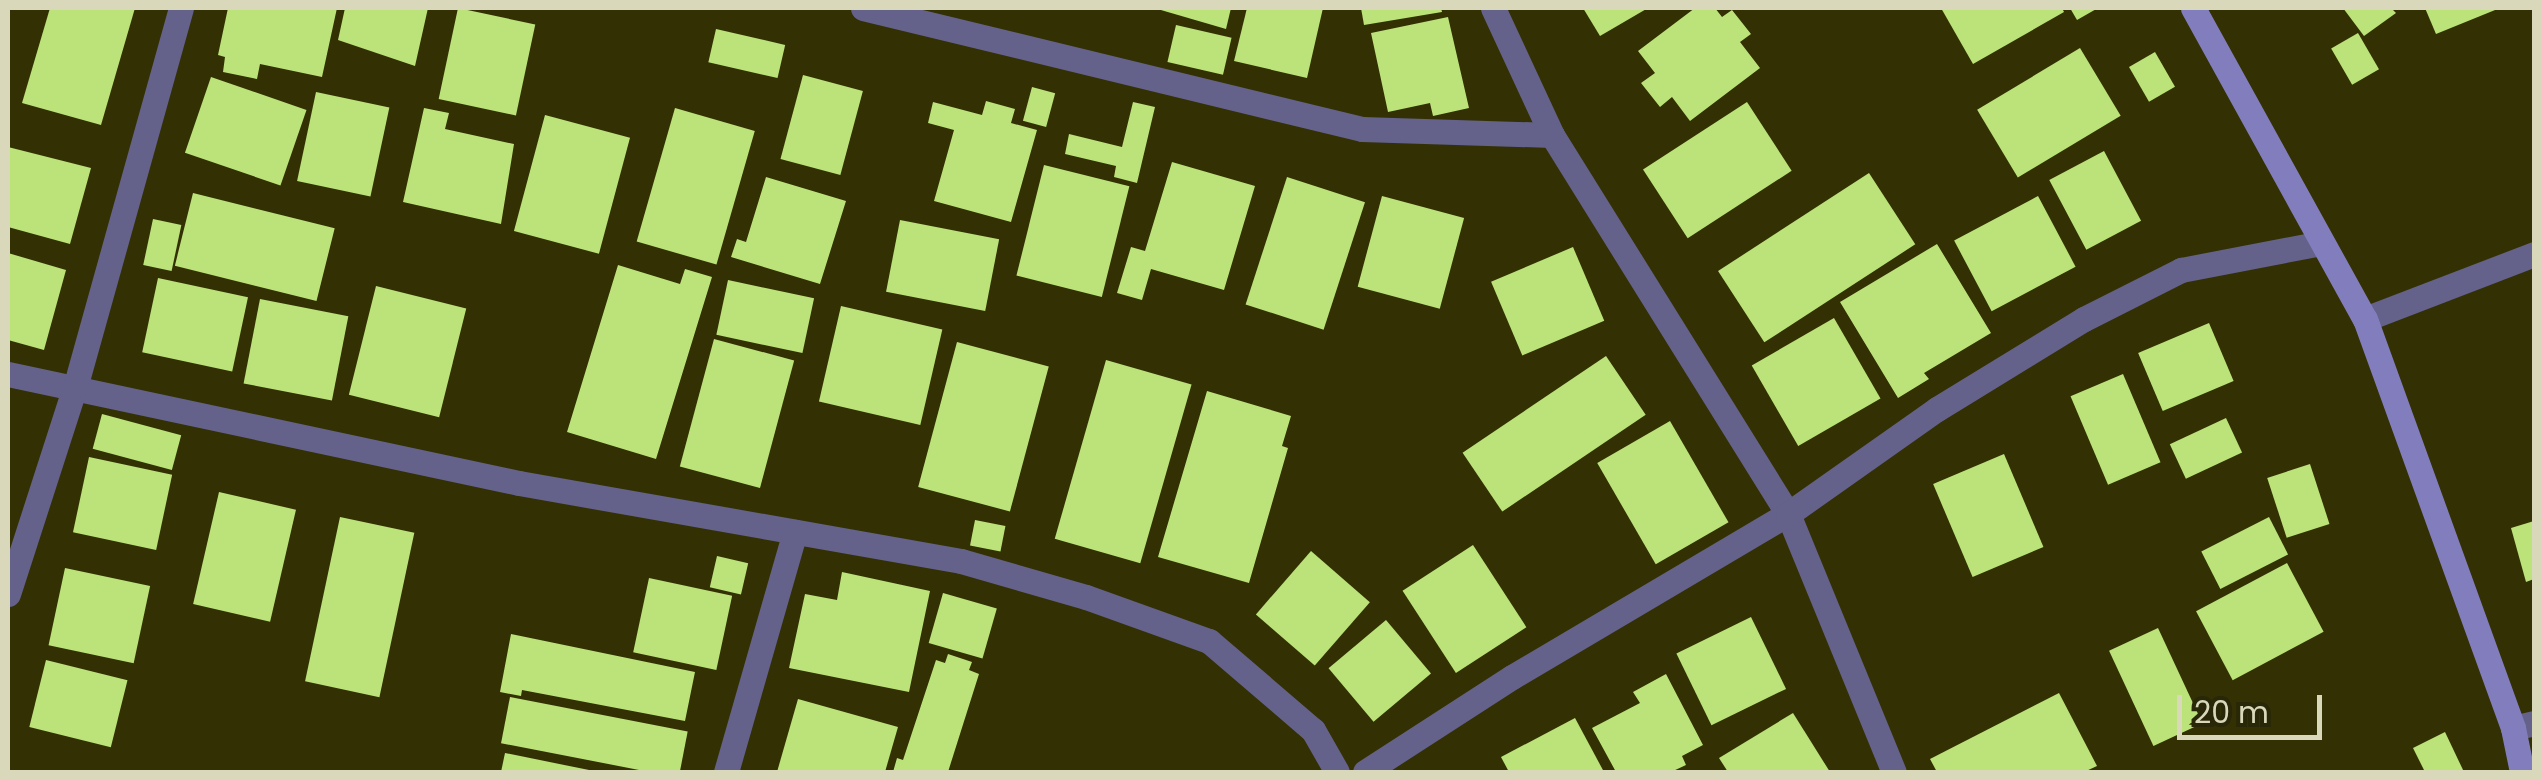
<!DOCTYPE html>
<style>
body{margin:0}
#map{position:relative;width:2542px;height:780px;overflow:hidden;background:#333103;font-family:Poppins,sans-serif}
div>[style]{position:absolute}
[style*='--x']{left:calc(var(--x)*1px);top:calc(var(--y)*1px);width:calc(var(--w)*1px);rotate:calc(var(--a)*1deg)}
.building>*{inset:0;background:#bce37a;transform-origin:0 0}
.minor>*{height:25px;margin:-12.5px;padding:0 12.5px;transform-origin:12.5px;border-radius:12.5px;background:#64628a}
.secondary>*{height:25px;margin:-12.5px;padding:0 12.5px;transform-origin:12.5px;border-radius:12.5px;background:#827ebe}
span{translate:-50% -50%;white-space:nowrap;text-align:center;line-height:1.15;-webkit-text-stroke:10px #282708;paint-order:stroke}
.frame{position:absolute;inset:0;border:10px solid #d9d8bb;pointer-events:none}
.scale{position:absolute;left:2177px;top:695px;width:145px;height:45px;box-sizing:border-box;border:5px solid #d9d8bb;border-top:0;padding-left:12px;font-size:30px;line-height:35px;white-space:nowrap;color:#d9d8bb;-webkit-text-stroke:8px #282708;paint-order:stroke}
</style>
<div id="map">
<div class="building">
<div style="clip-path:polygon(50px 8px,135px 8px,101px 125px,22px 103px)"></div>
<div style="clip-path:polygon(228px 8px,337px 8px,322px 77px,260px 64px,257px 79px,223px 72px,225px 57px,218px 55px)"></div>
<div style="clip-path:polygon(345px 8px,428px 8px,415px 66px,338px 40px)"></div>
<div style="left:458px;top:8px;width:79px;height:93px;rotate:12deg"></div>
<div style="clip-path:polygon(1154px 8px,1231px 8px,1226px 29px)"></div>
<div style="clip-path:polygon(1247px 8px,1323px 8px,1307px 78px,1234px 61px)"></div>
<div style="clip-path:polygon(1361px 8px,1441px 8px,1442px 12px,1364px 25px)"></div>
<div style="clip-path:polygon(1583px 8px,1648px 8px,1600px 36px)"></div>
<div style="clip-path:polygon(1695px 8px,1715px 8px,1722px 17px,1732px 10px,1751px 34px,1740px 42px,1760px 68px,1690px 121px,1672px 97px,1660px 107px,1641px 83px,1655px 73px,1638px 51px)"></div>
<div style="clip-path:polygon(1941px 8px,2062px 8px,2064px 12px,1973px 64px)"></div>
<div style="clip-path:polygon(2070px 8px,2098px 8px,2077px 20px)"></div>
<div style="clip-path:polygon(2343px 8px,2391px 8px,2396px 13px,2364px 36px)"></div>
<div style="clip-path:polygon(2425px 8px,2500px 8px,2436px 34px)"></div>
<div style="clip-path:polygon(1448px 17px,1469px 108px,1433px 116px,1430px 103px,1388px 112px,1371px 33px)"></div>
<div style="left:1176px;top:25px;width:57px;height:38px;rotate:13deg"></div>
<div style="left:716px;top:29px;width:71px;height:34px;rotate:13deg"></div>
<div style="left:2358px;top:33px;width:42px;height:31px;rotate:60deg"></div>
<div style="left:2080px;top:48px;width:79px;height:120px;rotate:59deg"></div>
<div style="left:2155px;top:52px;width:40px;height:30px;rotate:60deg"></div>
<div style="left:803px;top:75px;width:62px;height:87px;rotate:15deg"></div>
<div style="left:211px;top:77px;width:101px;height:80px;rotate:19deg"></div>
<div style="left:1032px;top:87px;width:24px;height:35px;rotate:15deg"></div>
<div style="left:316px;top:92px;width:75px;height:91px;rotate:12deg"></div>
<div style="clip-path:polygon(986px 101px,1015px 109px,1011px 123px,1037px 130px,1011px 222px,934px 201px,954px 130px,928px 123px,933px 102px,982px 115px)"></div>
<div style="clip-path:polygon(1133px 102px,1155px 107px,1137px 183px,1114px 177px,1116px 166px,1065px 154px,1069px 134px,1122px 147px)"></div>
<div style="left:1747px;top:102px;width:82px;height:124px;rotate:57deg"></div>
<div style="clip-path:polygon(424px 108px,449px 113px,445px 129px,514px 144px,501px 224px,403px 202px)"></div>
<div style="left:675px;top:108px;width:83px;height:139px;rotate:16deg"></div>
<div style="left:545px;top:115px;width:88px;height:120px;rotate:15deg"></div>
<div style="clip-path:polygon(8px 147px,91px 168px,70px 244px,8px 227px)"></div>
<div style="left:2104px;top:151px;width:79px;height:62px;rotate:62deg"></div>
<div style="clip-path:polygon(1172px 162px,1255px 186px,1224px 290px,1151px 269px,1142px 300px,1117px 293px,1131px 247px,1145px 251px)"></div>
<div style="left:1044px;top:165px;width:88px;height:114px;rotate:14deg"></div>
<div style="left:1869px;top:173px;width:85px;height:180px;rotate:57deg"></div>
<div style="clip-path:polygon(766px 177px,846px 201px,820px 284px,731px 257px,737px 239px,746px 242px)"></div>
<div style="left:1287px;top:177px;width:82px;height:134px;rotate:18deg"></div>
<div style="left:193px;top:193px;width:146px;height:75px;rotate:14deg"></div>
<div style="left:1382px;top:196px;width:85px;height:94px;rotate:15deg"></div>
<div style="left:2038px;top:196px;width:80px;height:95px;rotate:62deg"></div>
<div style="left:153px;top:219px;width:29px;height:47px;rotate:12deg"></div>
<div style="left:900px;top:220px;width:101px;height:73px;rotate:11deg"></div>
<div style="clip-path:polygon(1937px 244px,1991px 333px,1924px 373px,1929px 379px,1898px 398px,1840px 302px)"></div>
<div style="left:1573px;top:247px;width:80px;height:89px;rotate:67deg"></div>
<div style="clip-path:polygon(8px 253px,66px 270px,44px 350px,8px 340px)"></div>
<div style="clip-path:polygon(618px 265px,680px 284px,685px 269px,712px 277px,656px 459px,567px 432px)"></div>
<div style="left:158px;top:278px;width:92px;height:76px;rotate:12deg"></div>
<div style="left:728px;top:280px;width:88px;height:56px;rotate:12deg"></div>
<div style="left:376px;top:286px;width:93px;height:112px;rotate:14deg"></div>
<div style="left:260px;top:299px;width:90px;height:86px;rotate:11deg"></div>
<div style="left:841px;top:306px;width:104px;height:98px;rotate:13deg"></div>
<div style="left:1834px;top:318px;width:93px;height:95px;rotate:60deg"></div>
<div style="left:2209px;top:323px;width:63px;height:77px;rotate:67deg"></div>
<div style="left:714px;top:339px;width:83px;height:132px;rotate:15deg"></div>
<div style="left:957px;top:342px;width:95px;height:150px;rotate:15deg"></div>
<div style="left:1606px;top:356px;width:71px;height:173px;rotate:56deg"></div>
<div style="left:1106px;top:360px;width:89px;height:186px;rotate:16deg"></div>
<div style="left:2123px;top:374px;width:96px;height:57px;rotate:67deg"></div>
<div style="clip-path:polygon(1207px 391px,1291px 416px,1282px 446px,1288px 448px,1249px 583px,1158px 557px)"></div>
<div style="left:102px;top:414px;width:82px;height:36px;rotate:15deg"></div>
<div style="left:2226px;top:418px;width:38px;height:62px;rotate:65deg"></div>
<div style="left:1670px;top:421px;width:117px;height:84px;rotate:60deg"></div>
<div style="left:2004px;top:454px;width:101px;height:77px;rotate:67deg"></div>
<div style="left:89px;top:457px;width:85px;height:77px;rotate:12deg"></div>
<div style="left:2310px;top:464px;width:63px;height:45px;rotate:72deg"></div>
<div style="left:219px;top:492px;width:79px;height:115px;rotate:13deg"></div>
<div style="left:340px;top:517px;width:76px;height:168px;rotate:12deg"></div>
<div style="left:2269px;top:517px;width:42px;height:76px;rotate:63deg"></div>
<div style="left:975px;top:520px;width:31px;height:26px;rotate:11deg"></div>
<div style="clip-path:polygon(2534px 521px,2534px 579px,2526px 582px,2511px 528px)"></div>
<div style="left:1473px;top:545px;width:98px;height:84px;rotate:57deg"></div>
<div style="left:1311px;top:551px;width:78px;height:84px;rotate:41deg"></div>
<div style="left:717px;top:556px;width:32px;height:32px;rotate:13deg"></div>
<div style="left:2287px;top:563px;width:78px;height:103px;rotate:62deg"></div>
<div style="left:65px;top:568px;width:87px;height:79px;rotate:12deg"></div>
<div style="clip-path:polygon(842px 572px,930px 591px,909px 692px,789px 668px,805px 594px,837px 600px)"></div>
<div style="left:649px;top:578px;width:85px;height:76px;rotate:12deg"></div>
<div style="left:943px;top:593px;width:56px;height:52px;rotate:16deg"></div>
<div style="left:1751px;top:617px;width:80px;height:83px;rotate:64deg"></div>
<div style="left:1386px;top:620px;width:70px;height:75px;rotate:50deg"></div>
<div style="left:2158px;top:628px;width:105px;height:54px;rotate:65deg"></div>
<div style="clip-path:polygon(511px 634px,695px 672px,685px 721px,522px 690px,521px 696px,500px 692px)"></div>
<div style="clip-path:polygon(948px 654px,972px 662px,969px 670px,979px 674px,948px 772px,893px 772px,897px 758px,903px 760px,936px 660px,945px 663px)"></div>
<div style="left:46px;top:660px;width:84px;height:69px;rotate:14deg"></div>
<div style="clip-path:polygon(1666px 674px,1703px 745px,1682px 756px,1686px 765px,1671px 772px,1616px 772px,1592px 728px,1640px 703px,1633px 692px)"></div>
<div style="clip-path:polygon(2059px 693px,2097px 766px,2084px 772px,1937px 772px,1930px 759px)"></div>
<div style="left:510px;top:697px;width:181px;height:47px;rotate:11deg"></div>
<div style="clip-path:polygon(798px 699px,898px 727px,885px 772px,777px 772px)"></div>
<div style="clip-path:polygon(1793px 713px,1830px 772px,1728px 772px,1719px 758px)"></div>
<div style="clip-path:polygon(1575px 718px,1604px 772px,1509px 772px,1501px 757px)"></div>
<div style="clip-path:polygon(2445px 732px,2464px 772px,2425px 772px,2413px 748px)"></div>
<div style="clip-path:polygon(505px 753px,594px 771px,594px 772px,501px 772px)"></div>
</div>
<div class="minor">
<div style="--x:863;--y:8;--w:513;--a:13.63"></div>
<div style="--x:1362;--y:129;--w:190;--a:1.8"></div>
<div style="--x:1493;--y:8;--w:140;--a:65.1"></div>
<div style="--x:1552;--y:135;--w:446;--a:58.1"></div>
<div style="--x:1788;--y:514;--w:279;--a:67.7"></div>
<div style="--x:2365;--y:319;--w:181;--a:-21"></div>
<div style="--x:8;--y:374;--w:522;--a:12.04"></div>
<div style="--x:519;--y:483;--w:449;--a:10"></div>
<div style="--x:961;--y:561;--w:130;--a:16.1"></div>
<div style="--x:1086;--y:597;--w:131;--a:19.7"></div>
<div style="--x:1209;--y:641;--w:137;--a:40.6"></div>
<div style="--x:1313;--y:730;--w:48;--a:60.3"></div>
<div style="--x:8;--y:594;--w:221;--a:-72.1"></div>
<div style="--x:76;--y:384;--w:390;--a:-74.4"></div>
<div style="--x:2513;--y:728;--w:22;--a:-13"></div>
<div style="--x:726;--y:772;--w:250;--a:-74"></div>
<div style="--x:1365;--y:772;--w:175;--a:-32.9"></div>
<div style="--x:1512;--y:677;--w:321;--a:-30.6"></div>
<div style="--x:1788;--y:514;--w:182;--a:-35.2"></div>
<div style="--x:1937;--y:409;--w:172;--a:-31.5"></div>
<div style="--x:2084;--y:319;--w:109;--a:-26.8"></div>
<div style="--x:2181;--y:270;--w:143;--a:-10.9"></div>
</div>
<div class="secondary">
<div style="--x:2193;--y:8;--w:355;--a:61.1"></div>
<div style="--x:2365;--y:319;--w:435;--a:70.1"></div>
<div style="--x:2513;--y:728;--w:45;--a:78.4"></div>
</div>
<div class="frame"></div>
<div class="scale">20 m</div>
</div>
